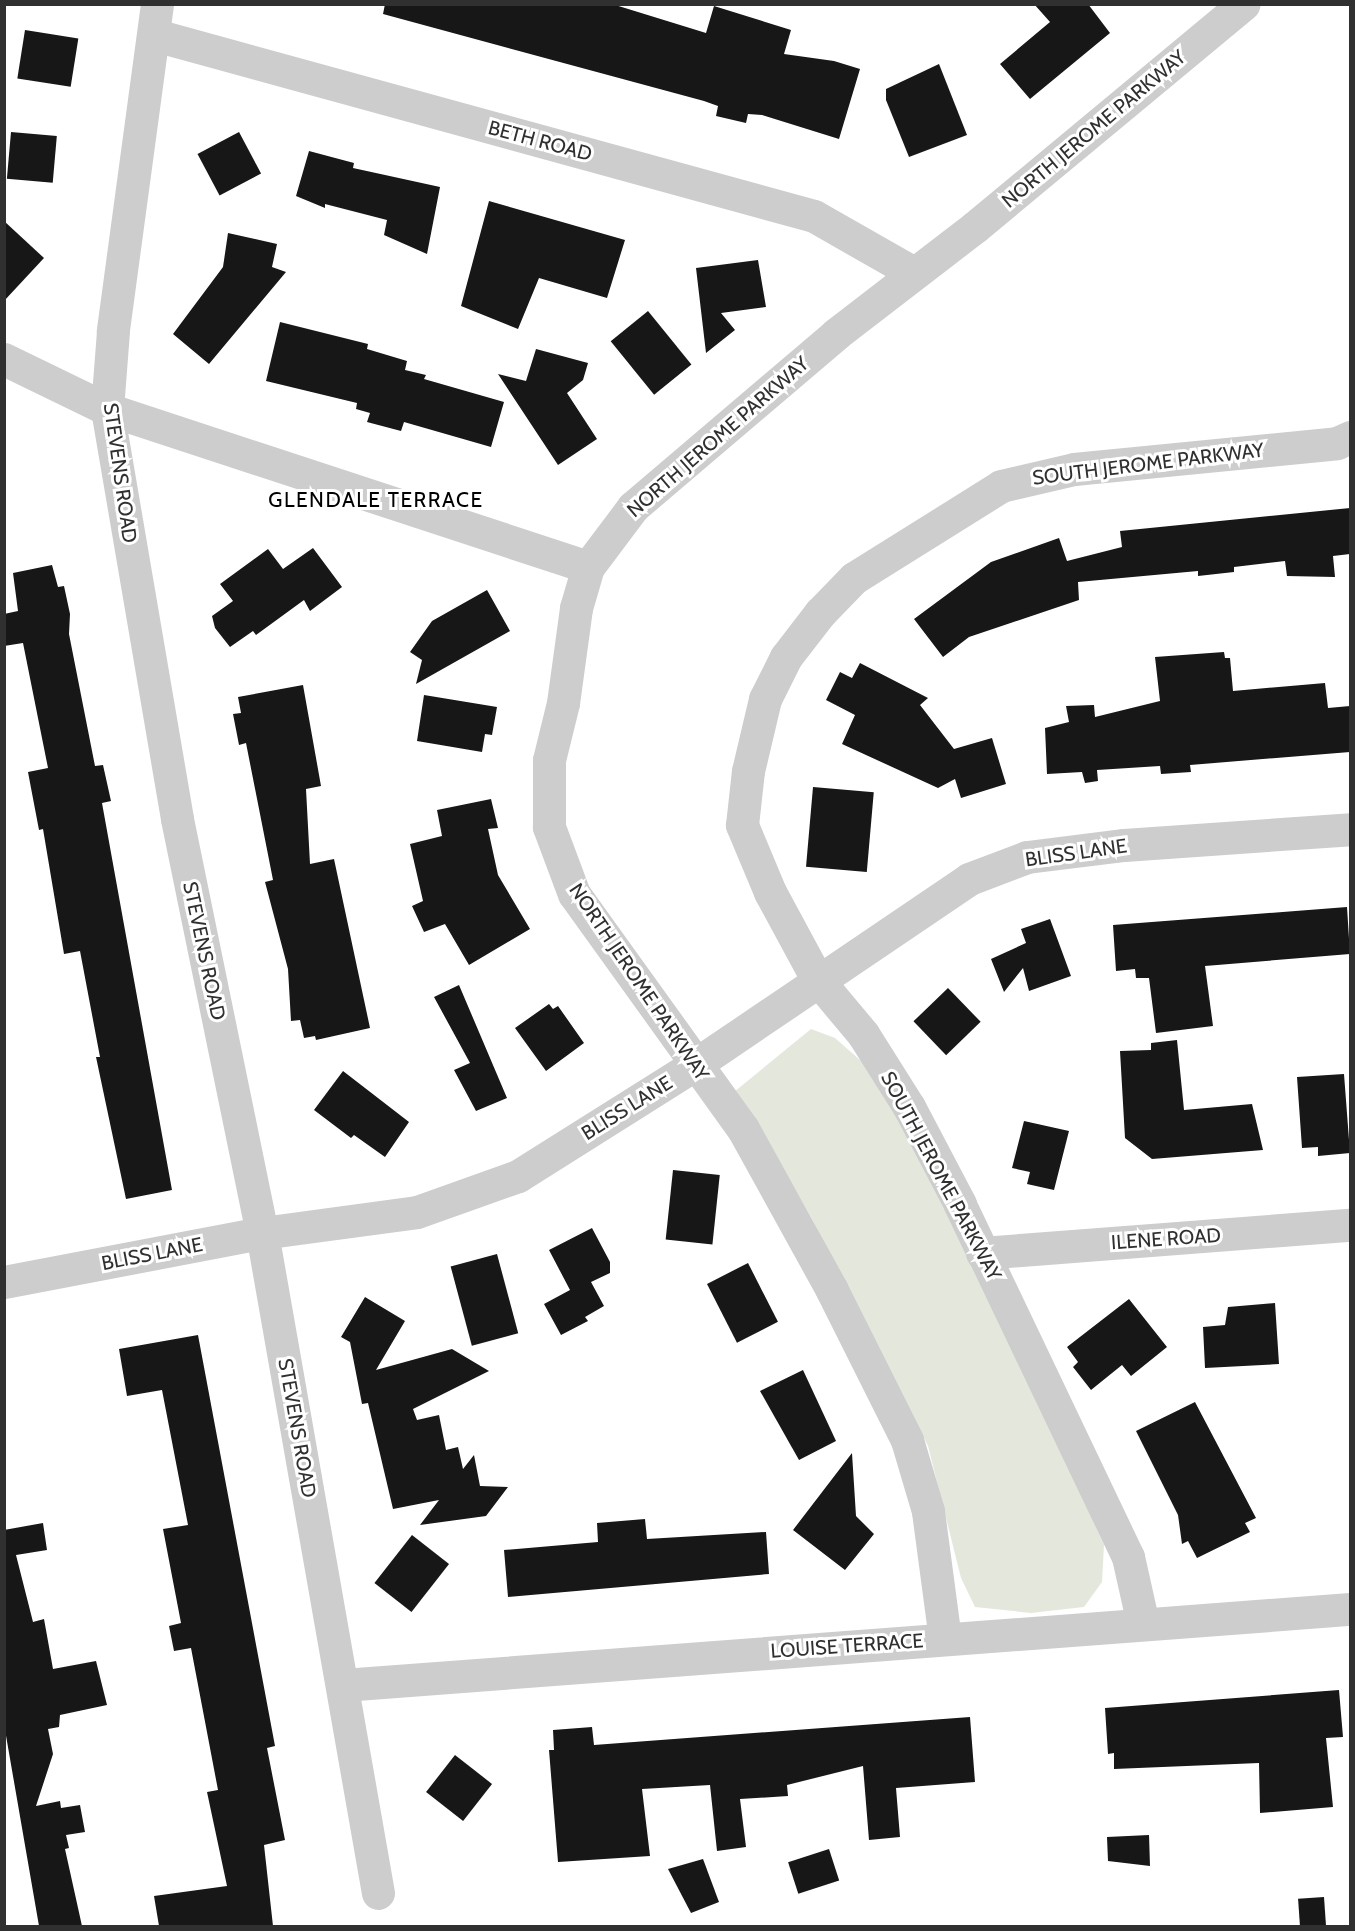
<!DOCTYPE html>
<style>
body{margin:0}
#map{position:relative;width:1355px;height:1931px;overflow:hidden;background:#fff;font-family:Cabin,sans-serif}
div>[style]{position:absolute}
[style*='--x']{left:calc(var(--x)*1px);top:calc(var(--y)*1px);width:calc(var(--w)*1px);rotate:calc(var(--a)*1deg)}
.green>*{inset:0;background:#e4e8dc}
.building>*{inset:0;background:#171717;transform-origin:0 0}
.minor>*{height:33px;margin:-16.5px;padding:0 16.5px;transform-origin:16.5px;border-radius:16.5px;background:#cdcdcd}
span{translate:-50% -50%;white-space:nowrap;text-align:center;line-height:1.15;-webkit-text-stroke:6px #fff;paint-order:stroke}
.street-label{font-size:20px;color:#303030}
.neighbourhood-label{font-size:21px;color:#000;letter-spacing:1.5px}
.frame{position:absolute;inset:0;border:6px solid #303030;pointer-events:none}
</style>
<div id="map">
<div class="green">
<div style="clip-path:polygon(811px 1029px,835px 1038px,877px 1075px,981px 1275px,1104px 1545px,1102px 1582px,1084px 1607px,1031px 1613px,975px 1607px,961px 1578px,928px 1446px,811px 1217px,756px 1122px,734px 1092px)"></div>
</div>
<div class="building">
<div style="clip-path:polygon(385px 4px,612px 4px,706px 33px,714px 6px,791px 30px,784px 54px,834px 61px,860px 69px,839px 139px,762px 115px,748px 114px,746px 123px,716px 116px,718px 106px,704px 101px,383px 14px)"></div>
<div style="clip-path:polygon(1034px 4px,1088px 4px,1110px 33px,1030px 99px,1000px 64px,1050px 22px)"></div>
<div style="left:25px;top:30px;width:54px;height:49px;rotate:9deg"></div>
<div style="clip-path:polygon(939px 64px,967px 135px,909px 157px,886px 100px,886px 89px)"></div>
<div style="left:11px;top:132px;width:46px;height:47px;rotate:5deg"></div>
<div style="left:239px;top:132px;width:47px;height:47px;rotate:62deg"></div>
<div style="clip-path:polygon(309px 151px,354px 163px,353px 168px,440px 187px,427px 254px,384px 235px,387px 220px,325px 204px,325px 208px,296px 196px)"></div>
<div style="clip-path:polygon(489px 201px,625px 240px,607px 298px,539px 278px,518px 329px,461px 306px)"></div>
<div style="clip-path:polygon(4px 221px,44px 258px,4px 301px)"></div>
<div style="clip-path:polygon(228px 233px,277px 244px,272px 267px,286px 272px,209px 364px,173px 334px,223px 267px)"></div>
<div style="clip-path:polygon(758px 260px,766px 307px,721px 313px,735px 330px,706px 353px,696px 268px)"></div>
<div style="left:648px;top:311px;width:69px;height:48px;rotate:51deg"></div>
<div style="clip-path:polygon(280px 322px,368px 344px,367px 349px,407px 361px,405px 370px,426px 375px,424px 379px,504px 402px,491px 447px,404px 422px,401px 431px,367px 422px,370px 413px,356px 409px,357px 403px,266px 381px)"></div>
<div style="clip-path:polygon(536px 349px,588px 363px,583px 380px,567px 393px,597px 439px,558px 465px,498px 374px,526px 381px)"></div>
<div style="clip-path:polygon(1350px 508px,1350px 554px,1333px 556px,1335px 577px,1287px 576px,1285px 561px,1234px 567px,1234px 572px,1198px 576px,1198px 571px,1078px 582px,1079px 600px,969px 637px,943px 657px,914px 619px,991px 562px,1059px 538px,1067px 561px,1122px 547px,1120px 531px)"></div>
<div style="clip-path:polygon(313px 548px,342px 587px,310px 611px,304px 600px,256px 635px,253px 631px,230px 647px,215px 628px,212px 616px,233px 601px,220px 584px,268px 549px,283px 569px)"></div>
<div style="clip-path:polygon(52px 565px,58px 587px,64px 586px,70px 614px,69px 634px,95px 766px,103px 765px,111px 801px,102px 803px,172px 1190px,126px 1199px,96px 1057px,100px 1057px,80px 951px,64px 954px,43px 829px,39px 830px,31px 788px,28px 772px,48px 768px,23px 643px,4px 646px,4px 614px,18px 611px,13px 573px)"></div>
<div style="clip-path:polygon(487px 590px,510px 631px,416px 684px,422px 660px,410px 652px,432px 621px)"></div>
<div style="clip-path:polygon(1224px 652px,1225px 658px,1230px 658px,1233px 691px,1325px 683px,1328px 708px,1350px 706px,1350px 752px,1190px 765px,1191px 772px,1161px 774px,1160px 766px,1097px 770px,1098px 781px,1085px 783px,1082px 772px,1047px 774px,1045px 728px,1069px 722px,1066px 706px,1094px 705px,1095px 717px,1160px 701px,1155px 657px)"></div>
<div style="clip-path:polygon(860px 663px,928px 698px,920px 705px,954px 749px,992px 738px,1006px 784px,961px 798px,955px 779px,938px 788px,842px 744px,855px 715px,826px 700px,840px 672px,852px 678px)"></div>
<div style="clip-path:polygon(303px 685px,321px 786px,306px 789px,310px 864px,334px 859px,370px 1028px,316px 1040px,315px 1036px,304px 1038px,300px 1020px,291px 1021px,288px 969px,265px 882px,273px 880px,246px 743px,239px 745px,233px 714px,241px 713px,238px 697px)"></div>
<div style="clip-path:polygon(424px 695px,497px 707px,492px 735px,485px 734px,482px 752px,417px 741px)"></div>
<div style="left:813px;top:787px;width:61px;height:80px;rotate:5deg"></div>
<div style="clip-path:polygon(491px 799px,498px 828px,488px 829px,498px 875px,530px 929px,469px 965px,445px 924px,424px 932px,412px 906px,423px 901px,410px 844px,442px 836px,437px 810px)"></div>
<div style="clip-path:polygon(1347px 907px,1350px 954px,1205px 966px,1213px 1026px,1156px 1033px,1149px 978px,1136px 978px,1135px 969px,1116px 971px,1113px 925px)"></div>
<div style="clip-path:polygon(1050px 919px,1071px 976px,1029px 991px,1023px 968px,1004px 992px,991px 959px,1026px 943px,1021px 929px)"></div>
<div style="clip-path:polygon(459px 985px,507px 1098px,476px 1111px,454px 1070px,470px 1063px,434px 997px)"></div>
<div style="left:948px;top:988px;width:47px;height:48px;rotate:46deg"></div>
<div style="clip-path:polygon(549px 1004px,553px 1009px,558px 1006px,584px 1043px,546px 1071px,515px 1028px)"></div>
<div style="clip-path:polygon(1177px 1040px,1184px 1110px,1252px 1104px,1263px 1150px,1152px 1159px,1125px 1138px,1120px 1051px,1151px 1050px,1151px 1043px)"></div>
<div style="clip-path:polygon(343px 1071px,409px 1122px,385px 1157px,354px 1135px,351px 1138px,314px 1110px)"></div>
<div style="clip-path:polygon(1344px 1074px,1350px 1153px,1318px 1156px,1318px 1147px,1302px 1148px,1297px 1077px)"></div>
<div style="clip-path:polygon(1024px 1121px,1069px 1131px,1054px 1190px,1027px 1184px,1030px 1172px,1012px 1168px)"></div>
<div style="left:673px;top:1170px;width:47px;height:70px;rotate:6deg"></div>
<div style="clip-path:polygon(592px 1228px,610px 1262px,610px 1273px,591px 1282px,604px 1306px,585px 1317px,588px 1321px,561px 1335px,544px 1304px,570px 1290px,549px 1250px)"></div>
<div style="left:497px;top:1254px;width:82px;height:48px;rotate:75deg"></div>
<div style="left:748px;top:1263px;width:66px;height:46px;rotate:63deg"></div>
<div style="clip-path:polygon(365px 1297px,405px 1321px,376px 1370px,452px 1349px,489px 1371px,413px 1409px,417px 1420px,439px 1415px,446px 1450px,458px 1447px,463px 1469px,474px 1455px,480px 1486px,508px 1487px,486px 1516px,420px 1525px,439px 1500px,393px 1509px,368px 1403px,362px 1404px,350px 1342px,341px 1337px)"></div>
<div style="clip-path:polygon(1129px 1299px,1167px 1347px,1131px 1376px,1122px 1365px,1091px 1390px,1073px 1367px,1078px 1362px,1067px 1347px)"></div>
<div style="clip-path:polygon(1275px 1303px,1279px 1364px,1205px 1368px,1203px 1327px,1225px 1325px,1228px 1307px)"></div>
<div style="clip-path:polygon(198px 1335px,275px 1746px,267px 1748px,285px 1840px,264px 1845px,273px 1926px,159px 1926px,154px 1896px,227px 1886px,207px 1792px,218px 1790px,191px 1648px,174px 1651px,169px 1626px,181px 1623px,163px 1529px,188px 1525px,162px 1390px,127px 1396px,119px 1349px)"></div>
<div style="clip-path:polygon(803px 1370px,836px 1441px,799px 1460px,760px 1391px)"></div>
<div style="clip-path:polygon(1195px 1402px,1256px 1518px,1245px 1523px,1250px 1532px,1197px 1558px,1188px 1541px,1182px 1544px,1178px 1515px,1136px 1431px)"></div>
<div style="clip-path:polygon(852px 1453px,856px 1516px,874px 1534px,845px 1570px,793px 1530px)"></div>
<div style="clip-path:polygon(645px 1519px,647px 1539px,766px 1532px,769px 1574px,508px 1597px,504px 1550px,598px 1542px,597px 1523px)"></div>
<div style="clip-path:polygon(43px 1523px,47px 1550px,16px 1555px,33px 1622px,44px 1619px,53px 1669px,96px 1661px,107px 1705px,60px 1715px,59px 1727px,48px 1729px,53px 1754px,36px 1806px,60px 1801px,61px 1808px,80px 1805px,85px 1832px,66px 1835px,69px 1848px,65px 1849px,82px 1926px,39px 1926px,4px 1724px,4px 1530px)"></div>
<div style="left:412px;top:1535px;width:47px;height:61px;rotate:38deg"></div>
<div style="clip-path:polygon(1339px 1690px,1343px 1737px,1326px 1738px,1333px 1807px,1260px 1813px,1259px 1763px,1114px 1769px,1114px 1753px,1108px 1754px,1105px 1708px)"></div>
<div style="clip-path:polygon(970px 1717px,975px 1782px,896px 1788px,900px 1837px,869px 1840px,863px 1766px,787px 1785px,788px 1796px,740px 1799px,746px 1847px,717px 1851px,710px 1785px,642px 1789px,650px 1856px,558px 1862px,549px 1750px,554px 1750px,553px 1730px,592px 1727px,594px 1745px)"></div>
<div style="left:455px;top:1755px;width:47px;height:47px;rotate:38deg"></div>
<div style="clip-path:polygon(1149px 1835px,1150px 1866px,1108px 1861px,1107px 1837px)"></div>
<div style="left:829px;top:1849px;width:33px;height:43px;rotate:72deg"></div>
<div style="clip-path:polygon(703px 1859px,719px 1902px,691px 1913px,668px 1869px)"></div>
<div style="left:1324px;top:1897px;width:29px;height:26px;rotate:86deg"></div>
</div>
<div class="minor">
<div style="--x:157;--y:4;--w:330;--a:97.7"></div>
<div style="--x:113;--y:331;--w:78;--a:94.4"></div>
<div style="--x:107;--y:409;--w:416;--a:80.3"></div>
<div style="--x:177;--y:819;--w:423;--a:78.4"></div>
<div style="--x:262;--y:1233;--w:670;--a:80.03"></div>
<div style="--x:155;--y:35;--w:683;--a:15.36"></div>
<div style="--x:814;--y:216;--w:115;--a:29.7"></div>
<div style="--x:4;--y:359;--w:114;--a:25.9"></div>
<div style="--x:107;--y:409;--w:506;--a:18.18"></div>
<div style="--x:982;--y:1253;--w:369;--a:-4.4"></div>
<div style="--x:4;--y:1282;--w:263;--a:-10.8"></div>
<div style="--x:262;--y:1233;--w:156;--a:-7.7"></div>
<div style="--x:417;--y:1212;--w:107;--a:-19.6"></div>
<div style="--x:518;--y:1176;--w:210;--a:-32.2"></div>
<div style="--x:696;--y:1064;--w:330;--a:-34.1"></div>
<div style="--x:969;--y:879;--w:62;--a:-20.8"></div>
<div style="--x:1027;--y:857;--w:98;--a:-7.1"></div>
<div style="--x:1124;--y:845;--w:227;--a:-4"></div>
<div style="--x:1143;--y:1624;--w:69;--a:-102.6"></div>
<div style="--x:1128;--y:1557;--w:391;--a:-115.5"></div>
<div style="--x:960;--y:1204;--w:110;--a:-117.7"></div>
<div style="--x:909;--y:1107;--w:86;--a:-122.2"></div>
<div style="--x:863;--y:1034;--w:72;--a:-129.9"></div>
<div style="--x:817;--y:979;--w:99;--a:-118.4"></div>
<div style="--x:770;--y:892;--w:73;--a:-112.7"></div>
<div style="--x:742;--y:825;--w:54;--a:-83.7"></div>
<div style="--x:748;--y:771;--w:74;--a:-76.7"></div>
<div style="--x:765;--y:699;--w:47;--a:-63.4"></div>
<div style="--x:786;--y:657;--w:56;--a:-52.3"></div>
<div style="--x:820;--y:613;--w:49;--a:-45.8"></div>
<div style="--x:854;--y:578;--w:173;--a:-32"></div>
<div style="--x:1001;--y:486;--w:75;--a:-13.1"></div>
<div style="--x:1074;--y:469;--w:264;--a:-5.6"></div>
<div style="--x:1337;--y:443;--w:14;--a:-25"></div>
<div style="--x:945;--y:1639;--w:129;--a:-97.6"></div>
<div style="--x:928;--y:1511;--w:74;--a:-106.5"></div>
<div style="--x:907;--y:1440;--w:168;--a:-116.6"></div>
<div style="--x:832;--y:1290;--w:184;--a:-118.9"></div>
<div style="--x:743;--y:1129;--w:289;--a:-125.7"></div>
<div style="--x:574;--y:894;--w:72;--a:-110.5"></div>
<div style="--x:549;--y:827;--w:67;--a:-90"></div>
<div style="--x:549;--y:760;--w:59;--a:-76.2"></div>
<div style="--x:563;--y:703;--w:96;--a:-82.2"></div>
<div style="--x:576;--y:608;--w:43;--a:-73.7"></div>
<div style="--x:588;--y:567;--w:75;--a:-53.1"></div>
<div style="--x:633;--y:507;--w:267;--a:-40.4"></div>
<div style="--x:836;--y:334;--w:175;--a:-37.6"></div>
<div style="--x:975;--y:227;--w:349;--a:-39.7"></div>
<div style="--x:343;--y:1685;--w:1010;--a:-4.32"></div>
</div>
<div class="street-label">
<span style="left:1094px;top:129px;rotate:-40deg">NORTH JEROME PARKWAY</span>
<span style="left:540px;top:141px;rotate:15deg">BETH ROAD</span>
<span style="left:718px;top:437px;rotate:-41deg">NORTH JEROME PARKWAY</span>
<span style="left:1148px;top:464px;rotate:-7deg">SOUTH JEROME PARKWAY</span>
<span style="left:120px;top:473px;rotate:82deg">STEVENS ROAD</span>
<span style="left:1076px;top:853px;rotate:-8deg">BLISS LANE</span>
<span style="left:204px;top:951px;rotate:78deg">STEVENS ROAD</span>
<span style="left:639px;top:982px;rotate:56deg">NORTH JEROME PARKWAY</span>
<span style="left:627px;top:1108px;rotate:-32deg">BLISS LANE</span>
<span style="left:941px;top:1176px;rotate:62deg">SOUTH JEROME PARKWAY</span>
<span style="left:1166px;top:1239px;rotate:-4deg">ILENE ROAD</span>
<span style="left:152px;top:1254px;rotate:-11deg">BLISS LANE</span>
<span style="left:297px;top:1428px;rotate:80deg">STEVENS ROAD</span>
<span style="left:847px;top:1646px;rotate:-4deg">LOUISE TERRACE</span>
</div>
<div class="neighbourhood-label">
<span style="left:376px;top:500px">GLENDALE TERRACE</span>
</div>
<div class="frame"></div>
</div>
